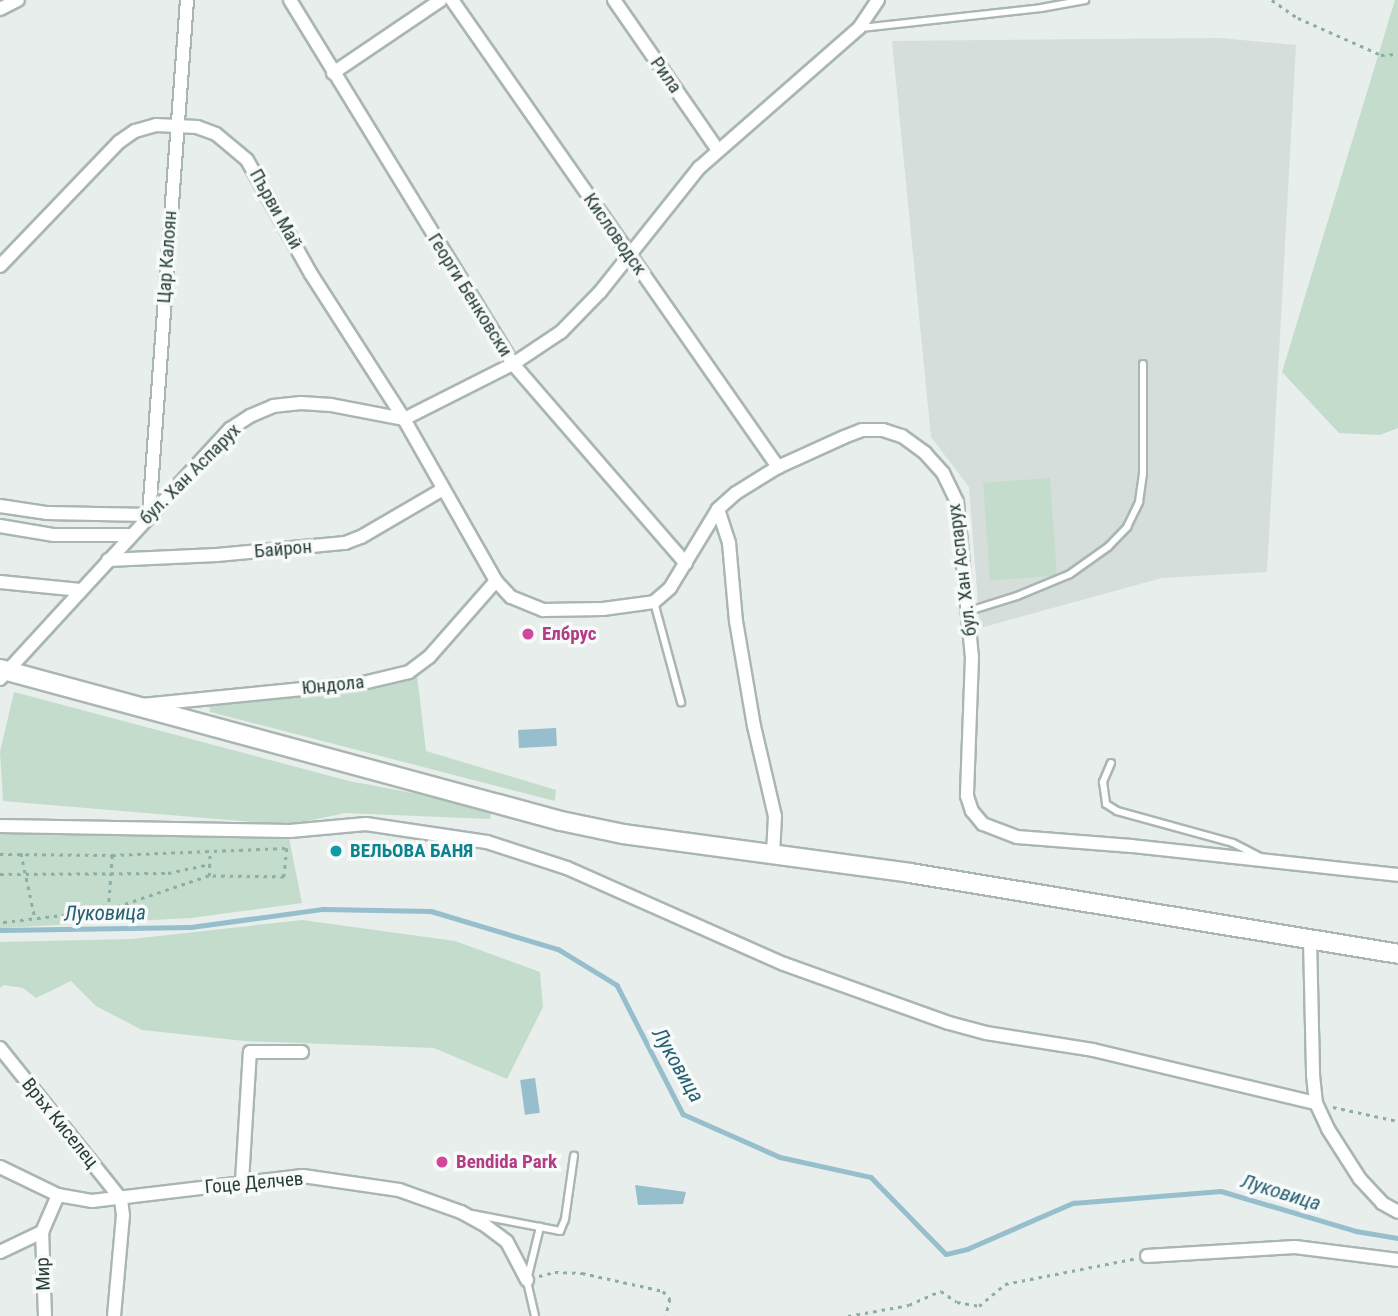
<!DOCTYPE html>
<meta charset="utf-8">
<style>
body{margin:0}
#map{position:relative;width:1398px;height:1316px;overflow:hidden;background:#e7eeeb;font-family:"Roboto Condensed",sans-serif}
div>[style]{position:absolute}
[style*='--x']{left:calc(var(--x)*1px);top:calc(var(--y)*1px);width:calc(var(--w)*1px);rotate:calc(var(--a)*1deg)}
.built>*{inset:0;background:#d5dedb}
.green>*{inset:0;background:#c3dccc;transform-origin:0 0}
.water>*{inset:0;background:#96becc;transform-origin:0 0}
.stream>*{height:4.5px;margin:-2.25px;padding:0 2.25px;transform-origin:2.25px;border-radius:2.25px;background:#96becc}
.path>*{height:2.5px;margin-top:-1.25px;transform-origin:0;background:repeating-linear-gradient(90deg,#8baea6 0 3.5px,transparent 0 8.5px)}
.roads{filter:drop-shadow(2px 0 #aab6b3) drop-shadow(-2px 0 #aab6b3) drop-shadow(0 2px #aab6b3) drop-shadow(0 -2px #aab6b3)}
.service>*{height:6px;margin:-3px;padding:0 3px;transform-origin:3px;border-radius:3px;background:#fff}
.minor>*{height:12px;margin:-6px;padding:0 6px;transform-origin:6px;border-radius:6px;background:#fff}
.secondary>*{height:18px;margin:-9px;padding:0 9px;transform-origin:9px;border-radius:9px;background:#fff}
.dots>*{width:19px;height:19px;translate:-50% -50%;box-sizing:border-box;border:4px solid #f7faf9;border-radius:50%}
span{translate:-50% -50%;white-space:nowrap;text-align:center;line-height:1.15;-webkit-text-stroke:7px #f7faf9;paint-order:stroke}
.street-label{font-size:19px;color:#273e3b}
.hotel-label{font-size:19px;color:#b23c85;font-weight:700}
.left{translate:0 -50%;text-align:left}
.culture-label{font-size:19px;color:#0d838f;font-weight:700}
.water-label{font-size:21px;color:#276074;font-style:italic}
</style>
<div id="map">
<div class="built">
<div style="clip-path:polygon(1220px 38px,1296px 45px,1267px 572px,1162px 578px,980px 628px,969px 487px,931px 437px,892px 41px)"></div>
</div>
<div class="green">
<div style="clip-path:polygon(1395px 0,1398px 0,1398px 428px,1380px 435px,1339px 433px,1282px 372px)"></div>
<div style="left:1050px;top:478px;width:98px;height:67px;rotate:86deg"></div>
<div style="clip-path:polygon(417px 675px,426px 751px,556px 790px,555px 801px,210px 712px,209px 699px,392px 681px)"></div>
<div style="clip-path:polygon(14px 692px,349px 781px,492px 808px,490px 819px,345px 813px,289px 825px,3px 801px,0 752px)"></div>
<div style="clip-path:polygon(0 831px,289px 838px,302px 903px,191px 918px,0 928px)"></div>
<div style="clip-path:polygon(302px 920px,455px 941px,540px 972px,543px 1007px,507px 1079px,434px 1048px,245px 1041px,142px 1030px,96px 1006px,71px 981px,36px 998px,23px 988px,4px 985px,0 988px,0 942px,132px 939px)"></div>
</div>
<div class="water">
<div style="left:556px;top:728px;width:18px;height:38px;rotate:87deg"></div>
<div style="left:535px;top:1078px;width:35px;height:15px;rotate:82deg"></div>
<div style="clip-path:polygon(635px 1185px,686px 1192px,683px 1204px,638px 1205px)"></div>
</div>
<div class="stream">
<div style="--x:0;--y:930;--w:191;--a:-0.9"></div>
<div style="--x:191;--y:927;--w:133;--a:-7.8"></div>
<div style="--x:323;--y:909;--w:108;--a:1.1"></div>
<div style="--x:431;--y:911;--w:133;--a:16.7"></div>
<div style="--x:558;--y:949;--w:69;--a:31.4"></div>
<div style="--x:617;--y:985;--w:145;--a:62.9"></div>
<div style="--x:683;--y:1114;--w:106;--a:23.9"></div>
<div style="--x:780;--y:1157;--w:93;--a:12.4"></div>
<div style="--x:871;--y:1177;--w:107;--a:45.8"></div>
<div style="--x:946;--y:1254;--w:22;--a:-13"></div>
<div style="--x:967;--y:1249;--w:116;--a:-23.5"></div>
<div style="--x:1073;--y:1203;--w:148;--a:-4.6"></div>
<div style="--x:1221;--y:1191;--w:141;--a:16.5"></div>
<div style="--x:1356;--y:1231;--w:43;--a:9.5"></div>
</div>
<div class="path">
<div style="--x:1272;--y:0;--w:32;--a:35"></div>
<div style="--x:1298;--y:18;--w:91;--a:24"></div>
<div style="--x:1381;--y:55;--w:17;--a:-3"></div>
<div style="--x:21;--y:853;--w:66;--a:77.8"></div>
<div style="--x:0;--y:854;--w:112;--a:0.5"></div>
<div style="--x:112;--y:855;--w:175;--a:-2.3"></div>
<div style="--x:287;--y:848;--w:29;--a:96"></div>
<div style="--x:284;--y:877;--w:75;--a:-179.2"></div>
<div style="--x:209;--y:876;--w:107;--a:161.4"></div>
<div style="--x:108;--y:910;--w:109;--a:173.1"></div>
<div style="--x:0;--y:874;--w:168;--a:-0.3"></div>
<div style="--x:168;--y:873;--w:43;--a:-12.1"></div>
<div style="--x:209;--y:876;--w:24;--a:-88"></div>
<div style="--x:108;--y:910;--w:55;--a:-85.8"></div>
<div style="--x:1333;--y:1107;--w:66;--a:12.2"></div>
<div style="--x:539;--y:1276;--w:16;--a:-14"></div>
<div style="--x:555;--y:1272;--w:27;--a:2"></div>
<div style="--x:582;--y:1273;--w:83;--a:12.5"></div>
<div style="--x:663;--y:1291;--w:11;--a:49"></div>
<div style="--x:670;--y:1299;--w:17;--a:103"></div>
<div style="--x:848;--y:1316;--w:62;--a:-10.2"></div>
<div style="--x:909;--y:1305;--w:35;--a:-24"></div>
<div style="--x:941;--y:1291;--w:19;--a:35"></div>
<div style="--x:957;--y:1302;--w:22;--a:10"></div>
<div style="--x:979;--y:1306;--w:34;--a:-40"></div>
<div style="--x:1005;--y:1284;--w:135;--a:-11.1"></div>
</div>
<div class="roads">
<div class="service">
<div style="--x:861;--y:28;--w:181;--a:-6.3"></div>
<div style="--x:1041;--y:8;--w:45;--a:-10.3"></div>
<div style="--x:654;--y:602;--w:104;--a:74.9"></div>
<div style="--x:969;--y:611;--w:50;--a:-17.4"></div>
<div style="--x:1017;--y:596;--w:57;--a:-22.5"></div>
<div style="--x:1070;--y:574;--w:47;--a:-35.4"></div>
<div style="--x:1108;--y:547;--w:28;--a:-46"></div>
<div style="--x:1127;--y:527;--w:28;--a:-64"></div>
<div style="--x:1139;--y:502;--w:28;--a:-82"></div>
<div style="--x:1143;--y:474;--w:110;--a:-90"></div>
<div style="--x:1111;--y:763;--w:21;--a:113"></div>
<div style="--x:1103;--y:782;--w:22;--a:82"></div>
<div style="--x:1106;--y:804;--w:13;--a:32"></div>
<div style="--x:1117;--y:811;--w:120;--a:15.4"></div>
<div style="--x:1233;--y:843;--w:31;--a:27"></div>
<div style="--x:472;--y:1214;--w:90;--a:10.9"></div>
<div style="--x:560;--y:1231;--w:13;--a:-67"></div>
<div style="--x:565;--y:1219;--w:64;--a:-81.9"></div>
<div style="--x:535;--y:1316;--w:37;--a:-103"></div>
<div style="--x:527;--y:1280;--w:55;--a:-76.2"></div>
</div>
<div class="minor">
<div style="--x:290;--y:0;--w:427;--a:58.5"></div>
<div style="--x:513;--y:364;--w:264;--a:49.1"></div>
<div style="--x:452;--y:0;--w:570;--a:55.08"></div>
<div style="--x:614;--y:0;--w:181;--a:55.3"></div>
<div style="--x:0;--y:9;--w:20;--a:-27"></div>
<div style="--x:333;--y:73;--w:130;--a:-34.1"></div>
<div style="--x:0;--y:266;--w:172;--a:-46.2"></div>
<div style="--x:119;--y:142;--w:19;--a:-35"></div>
<div style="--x:135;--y:131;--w:22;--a:-16"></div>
<div style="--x:156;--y:125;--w:41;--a:2.8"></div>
<div style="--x:197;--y:127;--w:20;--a:20"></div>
<div style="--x:216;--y:134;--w:40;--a:40"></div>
<div style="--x:247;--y:160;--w:131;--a:60.7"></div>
<div style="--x:311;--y:274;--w:172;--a:57.3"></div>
<div style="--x:404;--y:419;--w:122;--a:-26.8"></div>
<div style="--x:513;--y:364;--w:58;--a:-33.7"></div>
<div style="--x:561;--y:332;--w:56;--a:-45.7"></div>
<div style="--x:600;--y:292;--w:159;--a:-51.4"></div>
<div style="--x:699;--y:168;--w:213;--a:-41.2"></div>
<div style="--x:859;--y:28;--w:34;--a:-56"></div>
<div style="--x:0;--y:506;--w:48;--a:8.5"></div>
<div style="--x:47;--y:513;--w:102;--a:1.1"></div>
<div style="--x:149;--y:515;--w:516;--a:-85.78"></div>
<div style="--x:718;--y:509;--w:36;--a:72"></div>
<div style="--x:729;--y:543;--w:78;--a:84.9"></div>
<div style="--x:736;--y:621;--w:107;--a:80.3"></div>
<div style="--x:754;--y:726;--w:92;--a:76.9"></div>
<div style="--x:775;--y:816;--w:38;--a:93"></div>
<div style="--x:0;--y:526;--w:55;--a:9.5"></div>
<div style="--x:54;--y:535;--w:76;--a:0"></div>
<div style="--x:108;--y:560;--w:109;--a:-2.6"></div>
<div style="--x:217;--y:555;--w:129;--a:-5.4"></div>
<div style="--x:345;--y:543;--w:17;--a:-21"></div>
<div style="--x:361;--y:537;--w:95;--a:-30.3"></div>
<div style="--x:0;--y:582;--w:81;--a:5.6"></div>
<div style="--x:0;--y:679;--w:340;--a:-47.4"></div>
<div style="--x:230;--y:429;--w:24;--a:-33"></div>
<div style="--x:250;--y:416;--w:25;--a:-23"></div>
<div style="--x:273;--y:406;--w:28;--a:-6"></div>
<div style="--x:301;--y:403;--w:30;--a:4"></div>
<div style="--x:331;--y:405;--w:74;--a:10.9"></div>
<div style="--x:404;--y:419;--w:186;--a:60.4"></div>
<div style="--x:496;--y:581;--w:22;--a:47"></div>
<div style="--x:511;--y:597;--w:35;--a:22"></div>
<div style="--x:543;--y:610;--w:60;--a:-1"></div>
<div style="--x:603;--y:609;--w:51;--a:-7.8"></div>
<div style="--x:654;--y:602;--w:21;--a:-41"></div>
<div style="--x:670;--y:588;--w:92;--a:-58.7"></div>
<div style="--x:718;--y:509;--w:24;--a:-42"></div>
<div style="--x:736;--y:493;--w:49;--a:-31.8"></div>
<div style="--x:778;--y:467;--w:72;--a:-24.4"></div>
<div style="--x:844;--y:437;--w:19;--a:-21"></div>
<div style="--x:862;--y:430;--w:21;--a:0"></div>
<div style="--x:883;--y:430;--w:20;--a:18"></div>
<div style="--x:902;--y:436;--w:29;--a:36"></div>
<div style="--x:925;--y:453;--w:27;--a:48"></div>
<div style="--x:943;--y:473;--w:32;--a:64"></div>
<div style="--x:957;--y:502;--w:156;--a:84.5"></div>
<div style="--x:972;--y:657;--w:139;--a:92.1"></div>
<div style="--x:967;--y:796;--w:16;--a:72"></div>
<div style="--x:972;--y:811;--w:17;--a:50"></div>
<div style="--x:983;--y:824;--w:36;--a:21"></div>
<div style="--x:1017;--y:837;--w:115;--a:4.5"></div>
<div style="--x:1132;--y:846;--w:268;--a:6.2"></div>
<div style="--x:142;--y:705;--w:222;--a:-5.7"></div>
<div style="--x:363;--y:683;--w:47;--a:-13.4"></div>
<div style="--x:409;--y:672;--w:26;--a:-37"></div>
<div style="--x:430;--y:656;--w:100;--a:-48.7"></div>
<div style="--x:0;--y:826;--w:290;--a:1"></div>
<div style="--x:290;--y:831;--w:76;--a:-5.3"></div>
<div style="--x:366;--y:824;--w:122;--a:8.5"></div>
<div style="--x:487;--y:842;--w:84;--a:18"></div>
<div style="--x:567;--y:868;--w:237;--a:23.9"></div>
<div style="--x:784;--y:964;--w:175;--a:19.7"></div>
<div style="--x:949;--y:1023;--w:38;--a:15"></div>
<div style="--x:986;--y:1033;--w:108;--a:9"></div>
<div style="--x:1093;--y:1050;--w:229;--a:13.4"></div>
<div style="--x:1310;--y:939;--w:136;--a:88.7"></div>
<div style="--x:1313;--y:1075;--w:28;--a:84"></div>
<div style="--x:1316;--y:1103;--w:29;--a:65"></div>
<div style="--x:1328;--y:1129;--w:59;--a:57.4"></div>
<div style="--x:1360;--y:1179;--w:33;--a:47"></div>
<div style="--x:1382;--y:1203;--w:18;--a:29"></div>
<div style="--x:0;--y:1048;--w:193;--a:51.3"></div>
<div style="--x:121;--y:1199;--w:16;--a:83"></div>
<div style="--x:123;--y:1215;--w:101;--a:95.1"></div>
<div style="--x:0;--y:1167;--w:64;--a:25.8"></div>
<div style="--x:58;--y:1195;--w:35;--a:10"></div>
<div style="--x:92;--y:1201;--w:212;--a:-6.8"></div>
<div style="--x:303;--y:1176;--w:97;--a:8.3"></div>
<div style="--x:399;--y:1190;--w:66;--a:19.5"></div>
<div style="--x:461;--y:1212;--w:29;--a:29"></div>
<div style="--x:486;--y:1226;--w:26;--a:37"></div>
<div style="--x:507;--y:1242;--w:43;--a:62.2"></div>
<div style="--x:242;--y:1181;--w:129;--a:-86.5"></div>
<div style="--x:250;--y:1052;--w:52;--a:0"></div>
<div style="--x:0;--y:1252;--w:47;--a:-25.5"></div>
<div style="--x:1147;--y:1256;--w:148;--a:-3.5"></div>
<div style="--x:1295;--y:1247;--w:104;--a:7.2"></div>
<div style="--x:45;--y:1316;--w:84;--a:-92"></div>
<div style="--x:42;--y:1232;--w:40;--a:-66.6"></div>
</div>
<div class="secondary">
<div style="--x:0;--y:669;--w:581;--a:15.16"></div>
<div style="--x:561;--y:821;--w:63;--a:11.8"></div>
<div style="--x:623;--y:834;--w:290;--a:7.7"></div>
<div style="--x:910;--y:873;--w:495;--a:9.4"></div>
</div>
</div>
<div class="dots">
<div style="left:528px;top:634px;background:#d1479c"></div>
<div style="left:336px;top:851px;background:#0f9aa8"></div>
<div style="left:442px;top:1162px;background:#d1479c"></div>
</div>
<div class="street-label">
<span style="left:666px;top:75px;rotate:55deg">Рила</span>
<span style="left:276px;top:209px;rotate:61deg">Първи Май</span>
<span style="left:615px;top:234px;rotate:55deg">Кисловодск</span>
<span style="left:167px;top:257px;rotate:-86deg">Цар Калоян</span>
<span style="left:470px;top:295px;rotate:58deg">Георги Бенковски</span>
<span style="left:190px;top:474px;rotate:-45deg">бул. Хан Аспарух</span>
<span style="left:283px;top:549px;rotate:-5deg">Байрон</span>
<span style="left:962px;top:570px;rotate:-97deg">бул. Хан Аспарух</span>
<span style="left:333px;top:685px;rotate:-6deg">Юндола</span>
<span style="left:60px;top:1123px;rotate:51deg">Връх Киселец</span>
<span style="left:254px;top:1183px;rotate:-5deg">Гоце Делчев</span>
<span style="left:43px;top:1274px;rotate:-92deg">Мир</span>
</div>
<div class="hotel-label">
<span class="left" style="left:542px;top:634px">Елбрус</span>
<span class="left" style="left:456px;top:1162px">Bendida Park</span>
</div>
<div class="culture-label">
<span class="left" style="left:350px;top:851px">ВЕЛЬОВА БАНЯ</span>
</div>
<div class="water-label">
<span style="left:105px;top:913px;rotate:-1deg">Луковица</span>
<span style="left:678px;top:1065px;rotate:60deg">Луковица</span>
<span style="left:1281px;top:1192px;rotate:17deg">Луковица</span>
</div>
</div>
